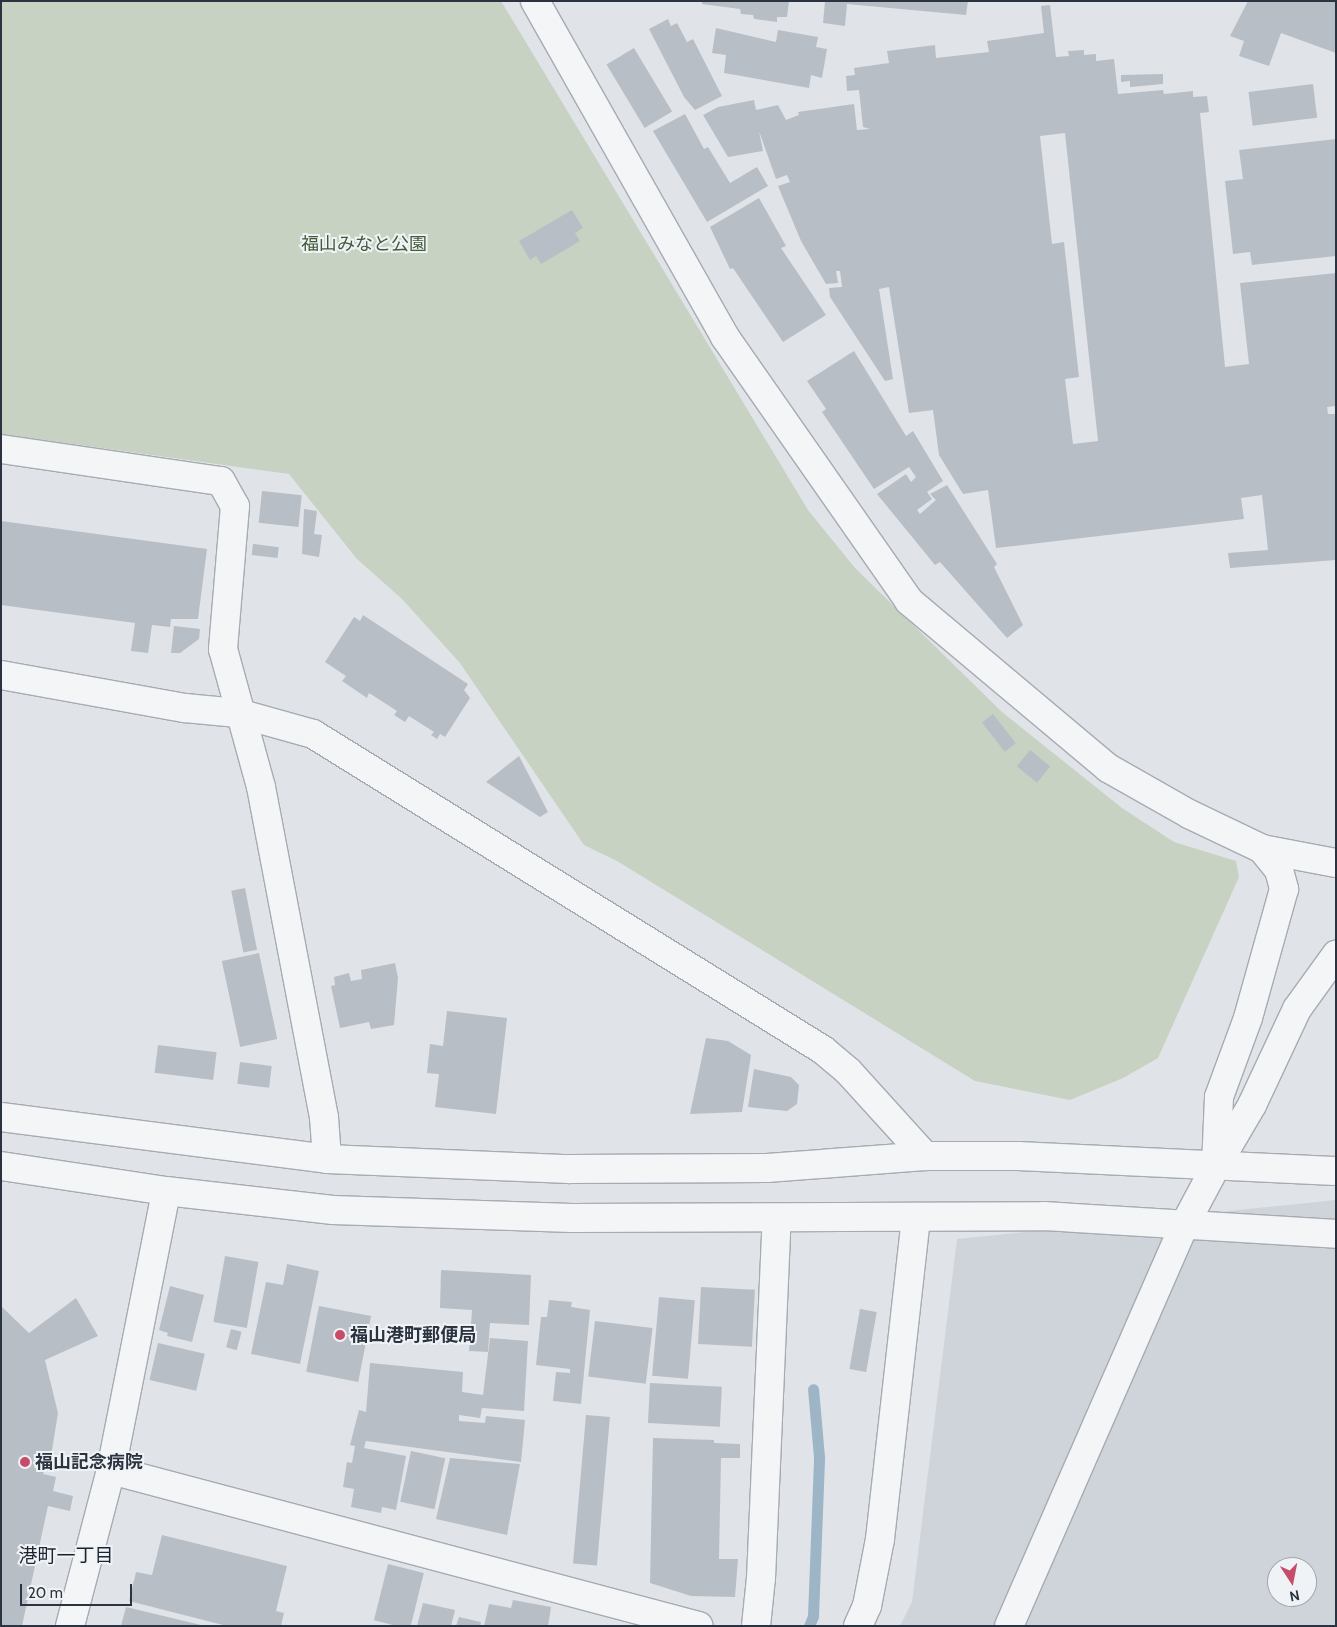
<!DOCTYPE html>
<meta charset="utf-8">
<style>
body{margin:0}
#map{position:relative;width:1337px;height:1627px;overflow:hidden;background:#e0e4e9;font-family:Cabin,"Noto Sans JP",sans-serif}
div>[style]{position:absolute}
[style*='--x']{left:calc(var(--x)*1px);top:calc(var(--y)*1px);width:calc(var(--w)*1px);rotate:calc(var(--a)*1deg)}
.built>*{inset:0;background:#cfd4da}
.green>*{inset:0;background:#c7d2c2}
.stream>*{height:11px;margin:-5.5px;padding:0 5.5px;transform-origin:5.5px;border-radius:5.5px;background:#9db5c7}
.building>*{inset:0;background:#b8bec5;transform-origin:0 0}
.roads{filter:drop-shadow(1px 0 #a6abb3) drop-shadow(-1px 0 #a6abb3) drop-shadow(0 1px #a6abb3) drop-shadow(0 -1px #a6abb3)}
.minor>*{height:28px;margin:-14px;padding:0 14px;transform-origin:14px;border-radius:14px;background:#f3f5f7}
.tertiary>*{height:28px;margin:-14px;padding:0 14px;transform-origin:14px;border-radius:14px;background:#f3f5f7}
.dots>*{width:14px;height:14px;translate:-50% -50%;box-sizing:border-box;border:2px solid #f0f3f6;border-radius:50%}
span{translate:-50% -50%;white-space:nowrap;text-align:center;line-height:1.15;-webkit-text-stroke:4px #f0f3f6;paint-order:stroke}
.park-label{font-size:18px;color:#415a38}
.poi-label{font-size:18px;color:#2a333f;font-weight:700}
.left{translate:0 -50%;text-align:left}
.neighbourhood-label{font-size:19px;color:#1c2430}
.frame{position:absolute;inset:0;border:2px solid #2a333f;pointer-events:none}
.north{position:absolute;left:1267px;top:1557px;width:50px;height:50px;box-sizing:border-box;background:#f0f3f6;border:1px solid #a1a6ad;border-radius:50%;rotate:169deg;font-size:14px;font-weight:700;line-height:20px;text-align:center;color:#2a333f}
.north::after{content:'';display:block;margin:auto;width:18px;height:22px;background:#c74c69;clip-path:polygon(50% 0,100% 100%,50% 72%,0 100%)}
.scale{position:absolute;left:20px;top:1584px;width:112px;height:22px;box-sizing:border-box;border:2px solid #2a333f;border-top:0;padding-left:6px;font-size:15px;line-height:18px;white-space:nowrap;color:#2a333f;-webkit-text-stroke:4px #f0f3f6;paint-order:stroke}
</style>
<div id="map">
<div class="built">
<div style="clip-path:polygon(evenodd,1336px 1200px,1336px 1626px,900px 1626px,912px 1602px,957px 1239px,1336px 1200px,1277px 1567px,1307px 1567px,1307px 1597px,1277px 1597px,1277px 1567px)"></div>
</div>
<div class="green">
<div style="clip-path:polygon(1px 1px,501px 1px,808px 510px,855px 568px,1002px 712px,1122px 808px,1174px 842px,1236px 861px,1239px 877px,1158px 1058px,1123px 1078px,1070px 1100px,975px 1081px,617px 861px,584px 845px,460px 663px,402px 599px,357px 559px,289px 474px,1px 434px)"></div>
</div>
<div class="stream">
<div style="--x:809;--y:1626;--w:11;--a:-68"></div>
<div style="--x:813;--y:1616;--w:159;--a:-87.8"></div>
<div style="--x:819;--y:1457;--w:68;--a:-95"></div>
</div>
<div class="building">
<div style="clip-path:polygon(702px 1px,789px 1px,787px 17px,777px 17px,777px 22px,754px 19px,753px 15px,741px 14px,740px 9px,702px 4px)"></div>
<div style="clip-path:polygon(825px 1px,968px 1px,966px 15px,847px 4px,845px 26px,823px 23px)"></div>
<div style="clip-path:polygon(1248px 1px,1336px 1px,1336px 53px,1281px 33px,1269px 66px,1239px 56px,1244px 41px,1230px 36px)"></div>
<div style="clip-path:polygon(evenodd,1050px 5px,1056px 57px,1069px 56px,1068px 51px,1084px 50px,1084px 55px,1096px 54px,1096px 61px,1114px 59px,1118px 94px,1163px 90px,1164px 94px,1193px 91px,1193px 97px,1207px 96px,1209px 112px,1200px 113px,1225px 367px,1249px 364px,1240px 283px,1336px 273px,1336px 406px,1327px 407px,1328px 414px,1336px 414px,1336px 560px,1230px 568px,1228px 553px,1268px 550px,1262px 495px,1241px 498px,1244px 519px,996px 548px,988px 490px,963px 494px,939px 455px,933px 410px,909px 413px,889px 287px,879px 289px,893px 379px,885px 381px,830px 297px,829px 288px,842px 287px,840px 271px,836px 271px,838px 283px,826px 284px,801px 241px,778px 186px,790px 182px,787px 175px,776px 179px,759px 131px,763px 151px,728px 157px,703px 115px,718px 107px,754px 100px,756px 110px,778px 105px,786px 120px,799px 115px,798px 112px,854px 104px,857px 130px,870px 129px,863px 127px,859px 90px,847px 91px,846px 76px,855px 75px,854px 68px,889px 63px,887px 51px,935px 45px,936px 58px,989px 52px,987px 41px,1044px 33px,1041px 6px,1050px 5px,1065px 133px,1098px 441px,1073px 444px,1065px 379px,1079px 377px,1064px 242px,1052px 244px,1040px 136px,1065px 133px)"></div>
<div style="clip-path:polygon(668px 19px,671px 26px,677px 23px,687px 42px,693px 39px,722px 96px,695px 110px,684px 97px,649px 29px)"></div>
<div style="clip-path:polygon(716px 28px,776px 42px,778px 30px,818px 37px,816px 47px,827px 49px,822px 78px,811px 75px,809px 88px,724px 73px,726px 55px,712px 53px)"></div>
<div style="left:634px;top:48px;width:74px;height:32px;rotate:59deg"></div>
<div style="clip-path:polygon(1163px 74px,1163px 84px,1130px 87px,1130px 81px,1121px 82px,1121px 75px)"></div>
<div style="left:1313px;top:84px;width:34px;height:65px;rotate:83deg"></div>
<div style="clip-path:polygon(685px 114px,704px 149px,708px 147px,730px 183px,757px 167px,768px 186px,707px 222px,653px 131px)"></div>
<div style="clip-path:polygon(1336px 139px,1336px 256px,1252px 265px,1250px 252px,1233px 254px,1225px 181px,1243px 179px,1239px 150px)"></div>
<div style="clip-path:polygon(759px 198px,786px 246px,781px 248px,826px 315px,783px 342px,733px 268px,730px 269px,710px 227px)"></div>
<div style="clip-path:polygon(572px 210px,583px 228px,575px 233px,580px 241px,541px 264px,536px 256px,530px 260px,519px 241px)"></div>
<div style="clip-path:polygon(854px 351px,906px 436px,913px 431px,943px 481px,927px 492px,932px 499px,917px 510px,920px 514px,936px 500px,930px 494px,947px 485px,997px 564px,994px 567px,1023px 625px,1007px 638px,940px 562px,935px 565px,877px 494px,906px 474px,911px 482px,916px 477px,909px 467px,874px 489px,822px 412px,826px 409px,807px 381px)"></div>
<div style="left:262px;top:491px;width:40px;height:32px;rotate:6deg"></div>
<div style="clip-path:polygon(304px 509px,317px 511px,314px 534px,322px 535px,319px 557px,302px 554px)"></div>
<div style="clip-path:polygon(1px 521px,207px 549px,198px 619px,171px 619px,170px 627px,152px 625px,148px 653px,131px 651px,135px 623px,1px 605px)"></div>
<div style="left:253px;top:544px;width:26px;height:11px;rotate:7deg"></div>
<div style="clip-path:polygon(363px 615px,468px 684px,464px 690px,470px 698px,445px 737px,440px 734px,437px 739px,431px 735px,434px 732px,409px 716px,405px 722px,394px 715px,397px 711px,369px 693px,367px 698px,342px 681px,346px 676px,325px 662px,354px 617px,360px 621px)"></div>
<div style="clip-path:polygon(174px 626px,200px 629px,199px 639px,180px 653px,171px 653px)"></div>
<div style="left:993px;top:714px;width:37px;height:14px;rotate:52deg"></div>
<div style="left:1030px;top:750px;width:26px;height:21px;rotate:39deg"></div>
<div style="clip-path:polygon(519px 756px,548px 812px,540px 817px,486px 782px)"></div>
<div style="left:245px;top:888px;width:63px;height:14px;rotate:79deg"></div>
<div style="left:259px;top:953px;width:88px;height:38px;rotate:78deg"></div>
<div style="clip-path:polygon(395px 963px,398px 978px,394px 1025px,371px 1029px,369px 1022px,340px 1028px,331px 986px,335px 985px,334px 977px,349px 973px,351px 981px,362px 979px,361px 970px)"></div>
<div style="clip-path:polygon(447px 1011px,507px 1018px,496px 1114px,435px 1107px,439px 1074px,427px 1073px,430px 1044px,443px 1046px)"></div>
<div style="clip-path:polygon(706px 1038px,728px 1041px,751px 1055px,742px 1112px,690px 1114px)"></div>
<div style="left:158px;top:1045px;width:59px;height:28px;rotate:7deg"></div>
<div style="left:240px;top:1062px;width:32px;height:22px;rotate:7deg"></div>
<div style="clip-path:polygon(754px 1069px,791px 1077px,799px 1085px,797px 1104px,787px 1111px,748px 1107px)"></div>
<div style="left:225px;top:1256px;width:34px;height:67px;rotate:10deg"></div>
<div style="clip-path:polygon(287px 1264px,319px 1271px,300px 1364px,251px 1354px,266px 1282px,283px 1285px)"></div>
<div style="clip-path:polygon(441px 1270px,531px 1275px,529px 1325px,490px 1323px,488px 1352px,469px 1351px,472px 1310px,440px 1308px)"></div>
<div style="clip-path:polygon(170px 1286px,204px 1295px,192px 1342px,167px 1336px,168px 1333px,159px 1330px)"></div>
<div style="left:701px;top:1287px;width:54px;height:57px;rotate:3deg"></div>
<div style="left:659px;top:1297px;width:36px;height:79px;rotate:5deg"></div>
<div style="clip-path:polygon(76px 1298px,98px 1336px,45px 1360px,58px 1413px,52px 1450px,43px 1474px,56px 1477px,53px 1491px,73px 1496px,70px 1511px,48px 1506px,22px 1626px,1px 1626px,1px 1306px,29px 1333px)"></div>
<div style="clip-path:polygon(549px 1300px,572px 1302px,571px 1307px,590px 1310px,581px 1404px,553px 1401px,556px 1372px,570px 1373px,570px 1369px,536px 1365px,541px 1317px,547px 1317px)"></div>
<div style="left:319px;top:1306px;width:53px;height:67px;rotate:11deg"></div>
<div style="left:860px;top:1309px;width:17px;height:61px;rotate:10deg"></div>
<div style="left:595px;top:1321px;width:58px;height:56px;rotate:7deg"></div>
<div style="left:231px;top:1329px;width:11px;height:19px;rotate:15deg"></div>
<div style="clip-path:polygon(490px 1338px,528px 1341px,524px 1411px,482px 1408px,480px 1418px,459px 1415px,459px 1421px,485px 1423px,486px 1416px,525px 1420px,521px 1462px,366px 1441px,364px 1448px,406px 1456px,396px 1510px,382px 1507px,381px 1513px,351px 1507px,354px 1489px,343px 1487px,347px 1462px,352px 1463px,355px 1446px,350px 1445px,359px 1410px,366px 1412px,370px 1363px,463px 1372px,462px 1392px,483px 1395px)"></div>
<div style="left:158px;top:1343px;width:48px;height:38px;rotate:13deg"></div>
<div style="left:650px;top:1383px;width:72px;height:40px;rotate:3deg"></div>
<div style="left:586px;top:1415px;width:24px;height:149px;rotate:5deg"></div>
<div style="clip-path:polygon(653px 1438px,714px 1440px,714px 1443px,740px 1444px,740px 1458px,721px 1458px,719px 1559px,738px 1559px,735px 1597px,691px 1596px,650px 1583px)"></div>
<div style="left:411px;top:1451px;width:35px;height:52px;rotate:12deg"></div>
<div style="clip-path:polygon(450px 1458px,520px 1464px,507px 1535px,436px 1519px)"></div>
<div style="clip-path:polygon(162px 1535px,287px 1566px,276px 1611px,284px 1613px,281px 1626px,227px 1626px,129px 1601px,136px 1572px,152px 1575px)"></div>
<div style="left:388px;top:1564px;width:37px;height:58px;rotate:14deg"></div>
<div style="clip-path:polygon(513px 1600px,551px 1607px,548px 1626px,484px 1626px,489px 1604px,511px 1608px)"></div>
<div style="clip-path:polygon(423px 1603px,455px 1610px,451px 1626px,417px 1626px)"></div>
<div style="clip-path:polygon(126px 1607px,201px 1625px,201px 1626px,121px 1626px)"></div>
<div style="clip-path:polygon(459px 1617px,481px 1622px,480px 1626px,456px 1626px)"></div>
</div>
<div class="roads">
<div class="minor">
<div style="--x:535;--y:1;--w:386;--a:60.5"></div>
<div style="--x:725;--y:337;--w:322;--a:55.1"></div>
<div style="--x:909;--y:601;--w:260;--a:40"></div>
<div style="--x:1108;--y:768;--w:93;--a:29.6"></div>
<div style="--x:1189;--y:814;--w:81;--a:25.6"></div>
<div style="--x:1262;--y:849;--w:27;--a:51"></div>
<div style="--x:1279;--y:870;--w:20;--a:75"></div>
<div style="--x:1284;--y:889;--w:134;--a:105.6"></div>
<div style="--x:1248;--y:1018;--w:84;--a:110.2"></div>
<div style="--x:1219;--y:1097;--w:69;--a:92.5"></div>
<div style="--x:1;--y:449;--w:222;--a:8.3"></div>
<div style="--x:221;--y:481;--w:29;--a:61"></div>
<div style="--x:235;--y:506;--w:144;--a:94.8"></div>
<div style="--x:223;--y:649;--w:143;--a:74.6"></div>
<div style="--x:261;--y:787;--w:336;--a:79.2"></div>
<div style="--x:324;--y:1117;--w:42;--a:85.9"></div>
<div style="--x:1;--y:675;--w:187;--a:10.2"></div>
<div style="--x:185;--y:708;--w:53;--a:5.4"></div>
<div style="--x:238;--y:713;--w:78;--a:15.6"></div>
<div style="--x:313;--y:734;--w:600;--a:31.78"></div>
<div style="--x:823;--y:1050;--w:33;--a:40"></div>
<div style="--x:848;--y:1071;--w:115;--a:47.8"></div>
<div style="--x:1262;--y:849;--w:75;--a:10.7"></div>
<div style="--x:1218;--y:1163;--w:67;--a:-59.6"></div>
<div style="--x:1252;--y:1105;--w:106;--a:-64.9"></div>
<div style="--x:1297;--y:1009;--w:67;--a:-54.2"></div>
<div style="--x:111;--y:1470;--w:608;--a:14.86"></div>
<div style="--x:70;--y:1626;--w:161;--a:-75.3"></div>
<div style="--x:111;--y:1470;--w:284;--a:-78.8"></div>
<div style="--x:756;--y:1626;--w:48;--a:-84.1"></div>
<div style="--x:761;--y:1578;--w:360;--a:-87.5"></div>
<div style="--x:858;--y:1626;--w:22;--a:-66"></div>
<div style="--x:867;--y:1606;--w:68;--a:-79"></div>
<div style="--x:880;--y:1539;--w:324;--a:-83.6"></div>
</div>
<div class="tertiary">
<div style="--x:1;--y:1117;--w:329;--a:7.3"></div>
<div style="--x:327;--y:1159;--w:242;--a:2.4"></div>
<div style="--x:569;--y:1169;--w:198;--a:-0.3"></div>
<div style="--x:767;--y:1168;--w:158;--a:-4.3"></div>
<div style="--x:925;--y:1156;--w:93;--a:0"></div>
<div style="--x:1018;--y:1156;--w:318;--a:2.7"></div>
<div style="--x:1;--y:1166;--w:167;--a:8.6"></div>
<div style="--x:166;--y:1191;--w:168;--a:6.5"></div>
<div style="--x:333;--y:1210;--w:239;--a:1.9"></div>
<div style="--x:572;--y:1218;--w:472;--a:-0.2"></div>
<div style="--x:1044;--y:1216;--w:293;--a:3.5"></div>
<div style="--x:1009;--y:1626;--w:439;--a:-66.4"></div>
<div style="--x:1185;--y:1224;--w:66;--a:-61.9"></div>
</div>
</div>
<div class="dots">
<div style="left:340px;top:1335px;background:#c74c69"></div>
<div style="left:25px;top:1462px;background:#c74c69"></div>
</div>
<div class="park-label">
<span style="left:364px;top:244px">福山みなと公園</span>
</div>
<div class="poi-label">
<span class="left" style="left:350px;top:1335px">福山港町郵便局</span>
<span class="left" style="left:35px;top:1462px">福山記念病院</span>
</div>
<div class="neighbourhood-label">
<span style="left:66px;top:1556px">港町一丁目</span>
</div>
<div class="frame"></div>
<div class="north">N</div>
<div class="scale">20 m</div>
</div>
